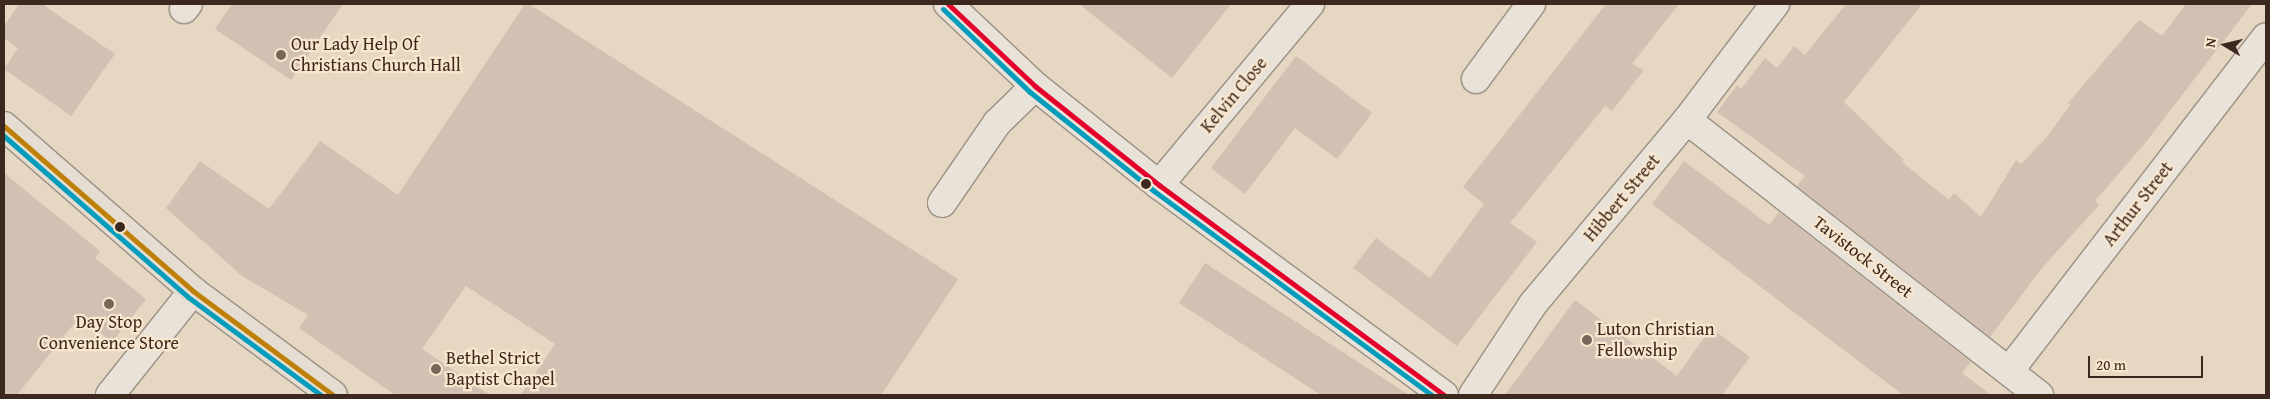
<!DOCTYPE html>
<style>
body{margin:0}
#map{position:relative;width:2270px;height:399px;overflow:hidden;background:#e5d7c2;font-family:"Gentium Book Plus",serif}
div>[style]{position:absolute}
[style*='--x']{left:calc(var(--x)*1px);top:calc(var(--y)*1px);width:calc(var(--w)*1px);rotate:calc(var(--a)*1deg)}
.building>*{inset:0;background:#d2c0b2}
.roads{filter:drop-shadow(1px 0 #9a9083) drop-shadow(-1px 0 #9a9083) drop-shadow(0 1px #9a9083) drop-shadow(0 -1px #9a9083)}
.minor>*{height:28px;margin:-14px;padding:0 14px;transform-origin:14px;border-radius:14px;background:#e9e2d8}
.major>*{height:28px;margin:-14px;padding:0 14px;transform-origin:14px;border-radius:14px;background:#e5ddd1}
.bus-1>*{height:5px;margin:-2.5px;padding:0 2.5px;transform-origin:2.5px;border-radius:2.5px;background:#bf8009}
.bus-2>*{height:5px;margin:-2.5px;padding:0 2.5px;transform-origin:2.5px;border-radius:2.5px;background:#069cbc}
.bus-3>*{height:5px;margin:-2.5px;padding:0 2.5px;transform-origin:2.5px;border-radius:2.5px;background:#e4002b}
.dots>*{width:14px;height:14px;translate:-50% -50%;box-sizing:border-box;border:2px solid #f8e7ce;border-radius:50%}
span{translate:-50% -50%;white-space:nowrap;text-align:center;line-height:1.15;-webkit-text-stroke:4.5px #f8e7ce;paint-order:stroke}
.poi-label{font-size:18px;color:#3c281e}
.left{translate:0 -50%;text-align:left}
.street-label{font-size:18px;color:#3c281e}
.frame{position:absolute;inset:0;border:5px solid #3c281e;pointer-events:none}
.north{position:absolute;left:2200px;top:20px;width:50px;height:50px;-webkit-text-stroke:4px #f8e7ce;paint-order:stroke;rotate:279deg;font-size:14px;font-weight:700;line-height:20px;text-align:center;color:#3c281e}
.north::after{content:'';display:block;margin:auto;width:18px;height:22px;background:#3c281e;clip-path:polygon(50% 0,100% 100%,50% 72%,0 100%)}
.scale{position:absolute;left:2088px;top:356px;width:115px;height:22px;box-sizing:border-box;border:2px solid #3c281e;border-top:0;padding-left:6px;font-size:15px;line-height:18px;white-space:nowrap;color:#3c281e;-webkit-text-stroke:4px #f8e7ce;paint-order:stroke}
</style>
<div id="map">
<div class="building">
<div style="clip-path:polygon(19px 4px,42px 4px,115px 54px,71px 116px,4px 69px,18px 48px,4px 38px,4px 26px)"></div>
<div style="clip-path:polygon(232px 4px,343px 4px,291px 80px,215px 29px)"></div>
<div style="clip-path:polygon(525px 4px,529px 4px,958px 279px,881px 395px,521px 395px,555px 344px,466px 286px,422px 349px,490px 395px,395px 395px,299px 328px,308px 315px,242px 276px,166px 208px,200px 161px,269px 209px,320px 141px,398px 195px)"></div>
<div style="clip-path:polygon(1079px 4px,1231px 4px,1172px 78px)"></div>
<div style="clip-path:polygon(1606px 4px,1679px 4px,1632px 64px,1644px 70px,1612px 111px,1605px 106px,1510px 223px,1537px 242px,1457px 346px,1353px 268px,1376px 238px,1430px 278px,1484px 204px,1463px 187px)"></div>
<div style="clip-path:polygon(1846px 4px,1922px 4px,1844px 102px,1904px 160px,1902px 162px,1949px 200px,1954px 193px,1981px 217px,2016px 160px,2021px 164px,2047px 137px,2070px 105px,2068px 103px,2139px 20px,2162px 36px,2186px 4px,2252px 4px,2146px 142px,2095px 201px,2099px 205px,2042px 268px,1990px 337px,1797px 186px,1805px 176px,1717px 112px,1737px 85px,1741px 89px,1765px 58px,1777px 68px,1794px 46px,1805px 55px)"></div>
<div style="clip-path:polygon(1296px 56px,1372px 113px,1337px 159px,1295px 128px,1245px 194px,1211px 168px)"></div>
<div style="clip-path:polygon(1684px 161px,1769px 225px,1779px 212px,1971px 362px,1962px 373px,1991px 395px,1903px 395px,1652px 204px)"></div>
<div style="clip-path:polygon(4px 173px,100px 251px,95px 258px,146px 299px,112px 342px,80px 316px,17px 395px,4px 395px)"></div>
<div style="clip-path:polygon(1205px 263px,1409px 395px,1321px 395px,1179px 303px)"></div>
<div style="clip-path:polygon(1575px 300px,1677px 376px,1711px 328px,1750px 357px,1722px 395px,1505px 395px)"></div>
</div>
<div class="roads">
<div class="minor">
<div style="--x:948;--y:4;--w:120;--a:43.3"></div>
<div style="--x:1035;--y:86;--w:159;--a:38.6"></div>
<div style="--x:1159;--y:185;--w:354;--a:36.4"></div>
<div style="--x:184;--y:9;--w:6;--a:-51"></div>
<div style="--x:1476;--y:79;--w:93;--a:-53.7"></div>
<div style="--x:1687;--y:120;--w:447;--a:38"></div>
<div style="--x:1159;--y:185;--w:236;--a:-50.2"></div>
<div style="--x:942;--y:203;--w:97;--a:-55.5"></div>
<div style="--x:997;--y:123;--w:53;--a:-44.2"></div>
<div style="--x:2009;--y:371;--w:421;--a:-52.4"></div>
<div style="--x:110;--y:395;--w:133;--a:-51.4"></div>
<div style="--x:1473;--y:395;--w:109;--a:-56.6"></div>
<div style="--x:1533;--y:304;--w:240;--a:-50.1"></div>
<div style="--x:1687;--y:120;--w:146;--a:-52.8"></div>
</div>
<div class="major">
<div style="--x:4;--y:126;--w:251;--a:41.1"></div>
<div style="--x:193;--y:291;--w:174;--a:36.6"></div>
</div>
</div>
<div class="bus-1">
<div style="--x:4;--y:126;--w:251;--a:41.1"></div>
<div style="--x:193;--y:291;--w:174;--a:36.6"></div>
</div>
<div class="bus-2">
<div style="--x:943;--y:9;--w:120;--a:43.7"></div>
<div style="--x:1030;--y:92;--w:159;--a:38.6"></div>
<div style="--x:1154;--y:191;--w:345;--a:36.3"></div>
<div style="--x:4;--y:136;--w:244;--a:41.2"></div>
<div style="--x:188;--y:297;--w:165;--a:36.4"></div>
</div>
<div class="bus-3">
<div style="--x:948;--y:4;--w:120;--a:43.3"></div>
<div style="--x:1035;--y:86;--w:159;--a:38.6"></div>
<div style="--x:1159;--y:185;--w:354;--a:36.4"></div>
</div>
<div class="dots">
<div style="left:281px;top:55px;background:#776557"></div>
<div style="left:1146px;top:184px;background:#3c281e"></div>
<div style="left:120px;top:227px;background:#3c281e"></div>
<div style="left:109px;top:304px;background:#776557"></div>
<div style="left:1587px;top:340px;background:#776557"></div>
<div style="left:436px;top:369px;background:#776557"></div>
</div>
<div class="poi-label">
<span class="left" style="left:291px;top:55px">Our Lady Help Of<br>Christians Church Hall</span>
<span style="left:109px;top:333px">Day Stop<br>Convenience Store</span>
<span class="left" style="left:1597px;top:340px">Luton Christian<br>Fellowship</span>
<span class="left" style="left:446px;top:369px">Bethel Strict<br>Baptist Chapel</span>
</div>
<div class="street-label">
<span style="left:1234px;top:95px;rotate:-50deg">Kelvin Close</span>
<span style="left:1622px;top:198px;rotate:-50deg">Hibbert Street</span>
<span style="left:2138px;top:204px;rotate:-52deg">Arthur Street</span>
<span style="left:1863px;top:257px;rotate:38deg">Tavistock Street</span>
</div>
<div class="frame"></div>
<div class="north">N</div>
<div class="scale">20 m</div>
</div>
